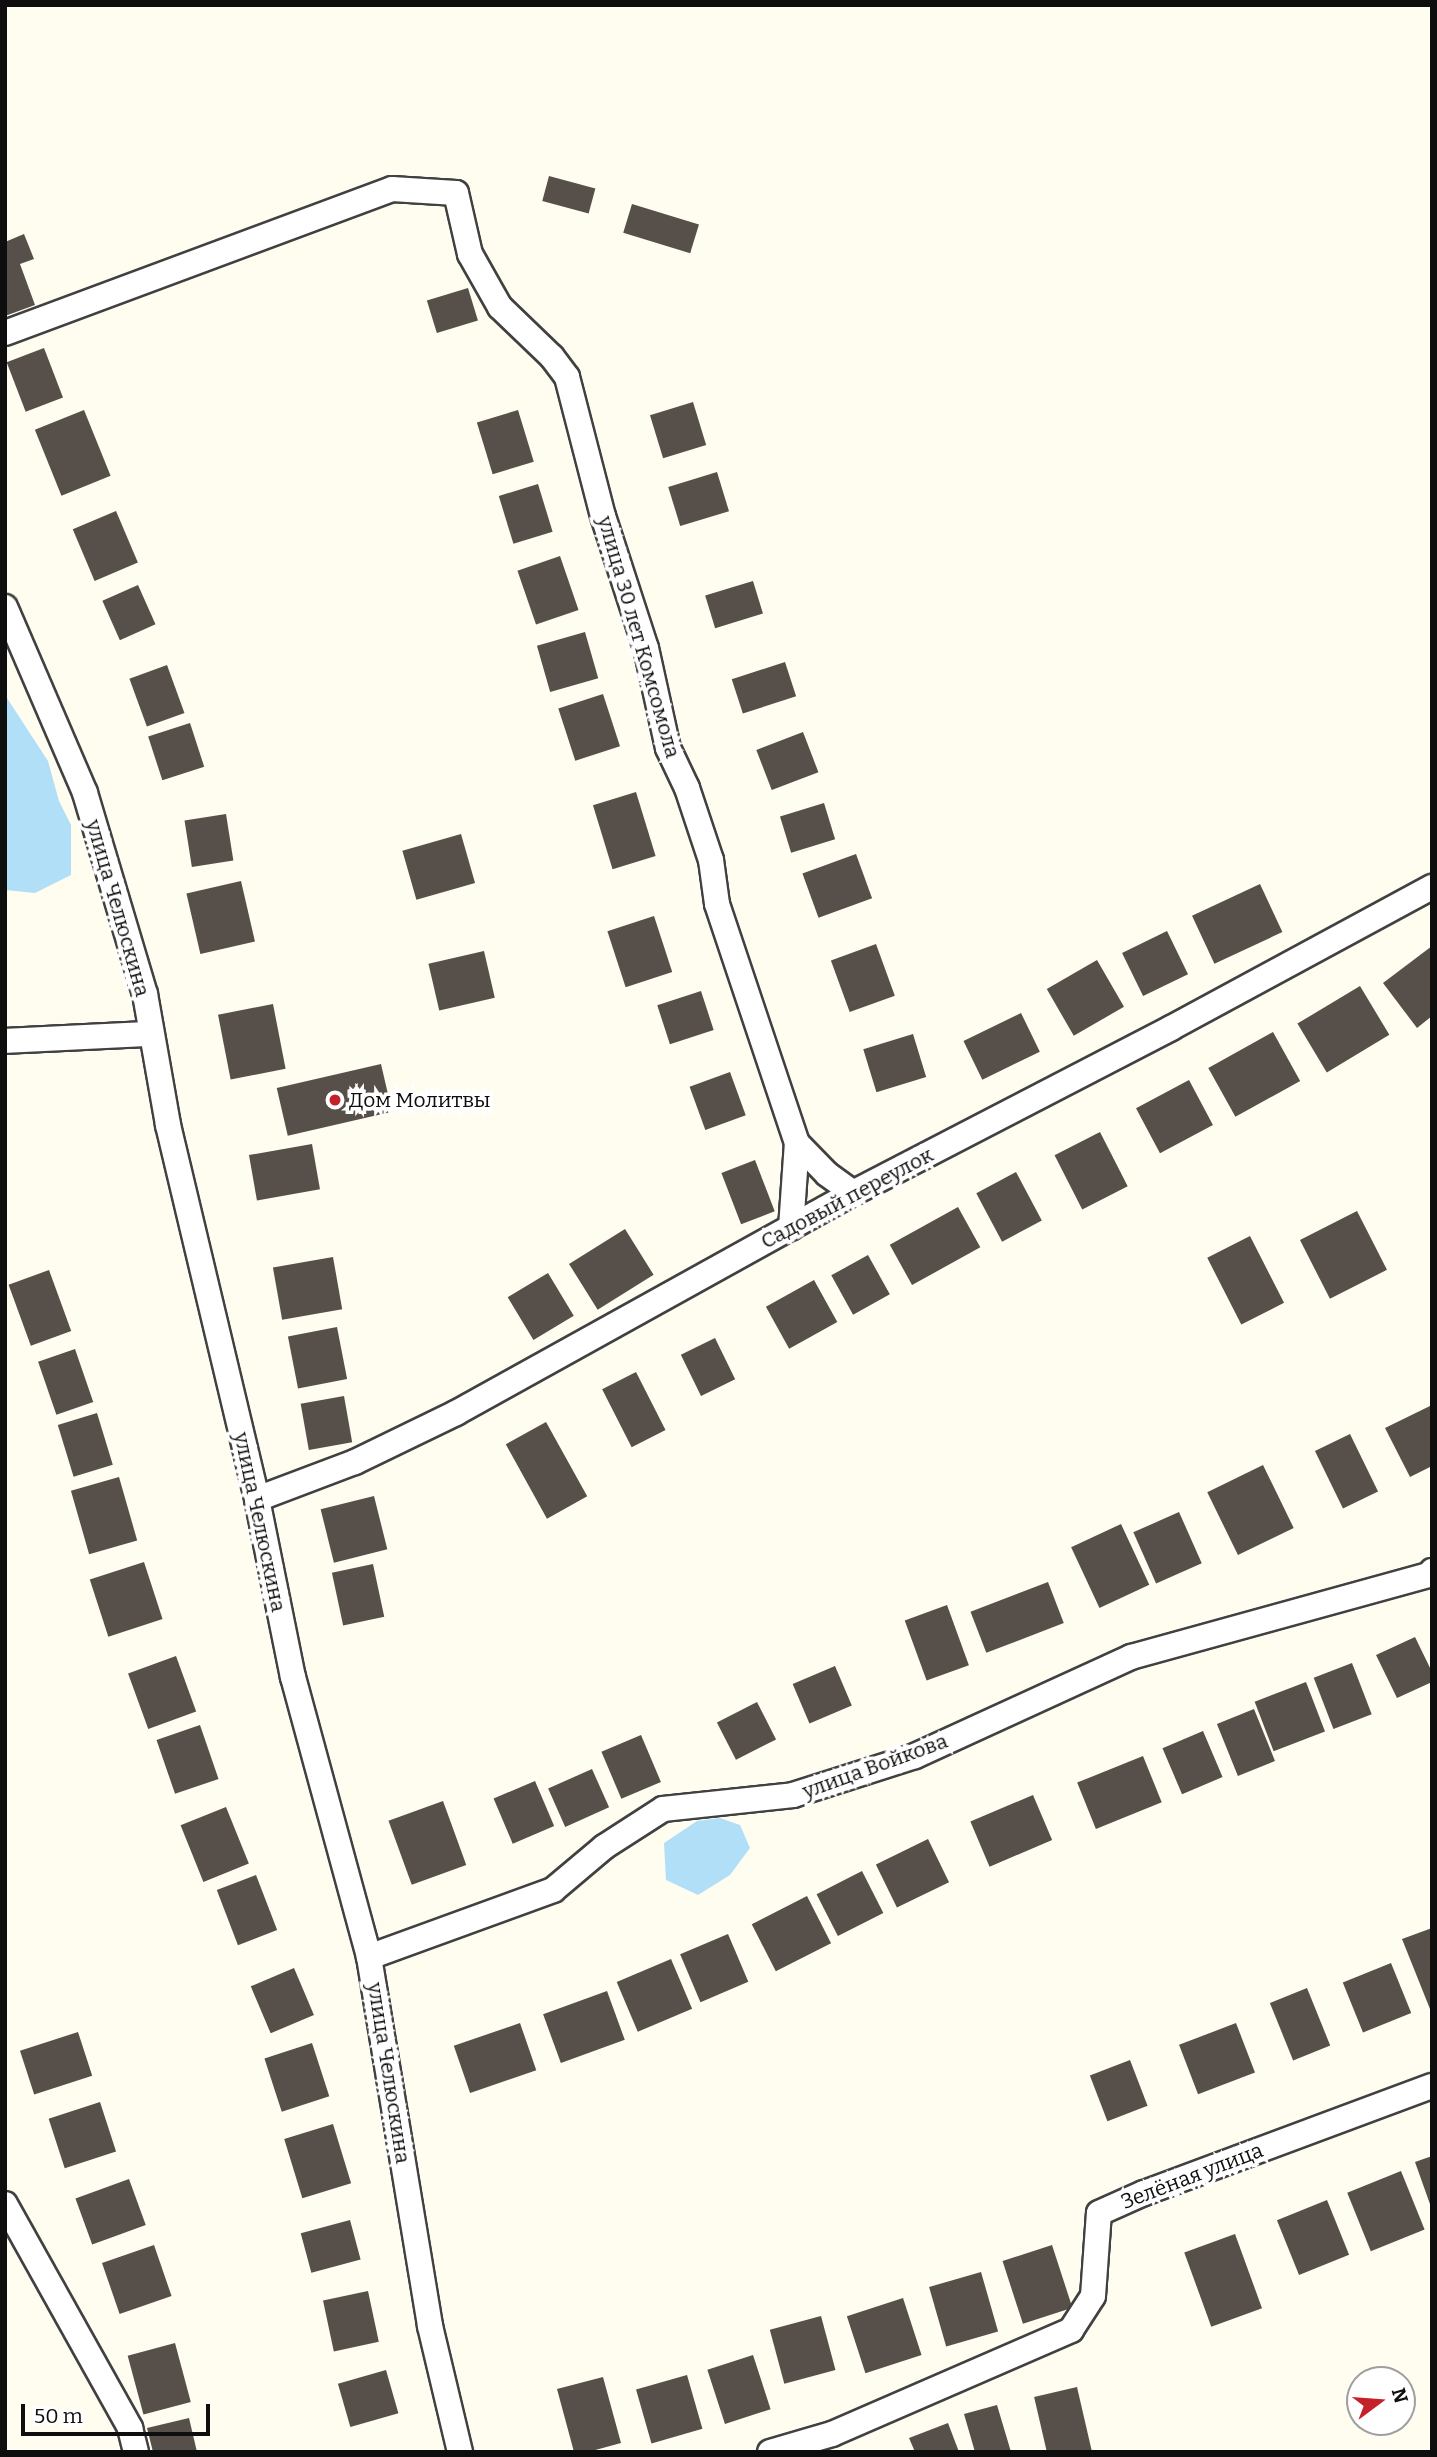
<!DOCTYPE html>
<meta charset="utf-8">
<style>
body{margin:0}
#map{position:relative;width:1437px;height:2457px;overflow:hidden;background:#fffcf0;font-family:Bitter,serif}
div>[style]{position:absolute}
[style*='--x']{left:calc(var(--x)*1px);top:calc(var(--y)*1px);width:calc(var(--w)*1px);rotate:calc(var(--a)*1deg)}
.water>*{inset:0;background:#b2dff8}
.building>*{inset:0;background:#574f4a;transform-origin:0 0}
.roads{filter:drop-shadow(2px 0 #414141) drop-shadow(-2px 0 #414141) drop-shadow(0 2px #414141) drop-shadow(0 -2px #414141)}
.minor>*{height:24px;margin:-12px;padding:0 12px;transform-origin:12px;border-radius:12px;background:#fff}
.dots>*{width:19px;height:19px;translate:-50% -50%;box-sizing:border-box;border:4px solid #fff;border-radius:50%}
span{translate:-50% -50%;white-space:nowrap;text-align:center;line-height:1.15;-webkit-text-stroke:7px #fff;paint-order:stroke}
.street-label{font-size:21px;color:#0e0e0e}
.poi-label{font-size:21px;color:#0e0e0e}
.left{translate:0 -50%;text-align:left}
.frame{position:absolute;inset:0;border:7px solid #0e0e0e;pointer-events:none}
.north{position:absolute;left:1346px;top:2366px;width:70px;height:70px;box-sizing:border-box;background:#fff;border:2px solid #9f9f9f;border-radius:50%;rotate:74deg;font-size:19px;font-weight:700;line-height:28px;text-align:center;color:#0e0e0e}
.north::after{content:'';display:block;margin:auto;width:24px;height:32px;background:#c4212b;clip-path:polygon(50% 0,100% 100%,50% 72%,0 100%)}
.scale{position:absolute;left:21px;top:2404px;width:189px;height:32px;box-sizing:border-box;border:4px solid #0e0e0e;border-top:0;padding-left:9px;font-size:21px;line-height:24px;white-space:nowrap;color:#0e0e0e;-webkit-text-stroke:5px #fff;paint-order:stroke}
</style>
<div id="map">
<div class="water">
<div style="clip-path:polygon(5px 695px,48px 761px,59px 801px,71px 825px,71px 875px,35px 893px,5px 890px)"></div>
<div style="clip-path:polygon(720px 1818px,740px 1825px,750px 1848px,730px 1875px,698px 1895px,666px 1880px,664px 1843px,697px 1821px)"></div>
</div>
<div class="building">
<div style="left:549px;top:176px;width:48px;height:26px;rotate:15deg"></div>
<div style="left:632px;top:204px;width:70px;height:30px;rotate:17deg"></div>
<div style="clip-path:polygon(24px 234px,34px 259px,20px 264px,35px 305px,5px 316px,5px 242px)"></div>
<div style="left:468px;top:288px;width:34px;height:43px;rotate:73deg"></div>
<div style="left:44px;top:348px;width:53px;height:40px;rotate:69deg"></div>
<div style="left:693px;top:402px;width:45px;height:45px;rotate:73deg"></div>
<div style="left:84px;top:410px;width:71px;height:53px;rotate:68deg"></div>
<div style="left:518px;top:410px;width:54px;height:43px;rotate:73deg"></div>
<div style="left:717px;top:472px;width:41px;height:51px;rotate:73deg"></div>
<div style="left:538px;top:484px;width:50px;height:41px;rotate:73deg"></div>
<div style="left:116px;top:511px;width:56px;height:47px;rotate:67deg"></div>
<div style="left:560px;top:556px;width:57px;height:45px;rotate:71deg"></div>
<div style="left:753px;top:581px;width:34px;height:50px;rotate:73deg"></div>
<div style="left:138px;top:585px;width:43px;height:39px;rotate:66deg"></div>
<div style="left:585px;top:632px;width:48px;height:50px;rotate:74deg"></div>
<div style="left:785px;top:662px;width:36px;height:56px;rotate:72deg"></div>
<div style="left:167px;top:665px;width:51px;height:40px;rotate:70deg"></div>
<div style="left:603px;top:694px;width:55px;height:47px;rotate:72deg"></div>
<div style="left:190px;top:723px;width:46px;height:44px;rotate:72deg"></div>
<div style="left:803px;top:732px;width:43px;height:50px;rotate:69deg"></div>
<div style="left:636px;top:792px;width:67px;height:45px;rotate:73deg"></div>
<div style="left:824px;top:803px;width:38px;height:46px;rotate:73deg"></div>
<div style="left:226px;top:814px;width:47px;height:42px;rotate:81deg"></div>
<div style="left:461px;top:834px;width:51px;height:61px;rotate:74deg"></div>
<div style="left:856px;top:854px;width:47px;height:57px;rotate:70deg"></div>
<div style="left:241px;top:881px;width:62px;height:56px;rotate:77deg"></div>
<div style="left:1260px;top:884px;width:53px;height:75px;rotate:65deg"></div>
<div style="left:654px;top:916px;width:59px;height:49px;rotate:72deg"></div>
<div style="left:1167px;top:931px;width:48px;height:50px;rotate:64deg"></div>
<div style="left:876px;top:944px;width:55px;height:48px;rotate:70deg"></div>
<div style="clip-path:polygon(1432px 946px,1432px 1016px,1417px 1028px,1383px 983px)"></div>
<div style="left:484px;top:951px;width:48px;height:57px;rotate:77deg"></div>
<div style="left:1097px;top:960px;width:54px;height:58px;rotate:60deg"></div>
<div style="left:1360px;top:986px;width:57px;height:73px;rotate:59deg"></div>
<div style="left:701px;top:991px;width:41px;height:46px;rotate:72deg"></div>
<div style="left:273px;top:1004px;width:66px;height:56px;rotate:79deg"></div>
<div style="left:1021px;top:1013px;width:43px;height:64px;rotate:64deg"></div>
<div style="left:1273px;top:1032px;width:56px;height:74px;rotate:61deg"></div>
<div style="left:913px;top:1034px;width:45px;height:52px;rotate:73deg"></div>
<div style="left:381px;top:1064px;width:49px;height:107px;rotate:77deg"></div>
<div style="left:730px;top:1072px;width:46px;height:43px;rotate:70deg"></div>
<div style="left:1189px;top:1080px;width:51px;height:60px;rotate:62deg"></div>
<div style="left:1100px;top:1132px;width:61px;height:51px;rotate:63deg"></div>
<div style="left:312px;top:1144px;width:46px;height:64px;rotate:80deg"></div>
<div style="left:755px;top:1160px;width:55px;height:36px;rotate:69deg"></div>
<div style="left:1016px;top:1172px;width:55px;height:45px;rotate:62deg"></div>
<div style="left:958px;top:1207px;width:46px;height:78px;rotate:61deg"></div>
<div style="left:1357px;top:1211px;width:66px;height:64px;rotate:63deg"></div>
<div style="left:625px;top:1229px;width:54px;height:66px;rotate:58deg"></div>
<div style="left:1250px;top:1236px;width:75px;height:48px;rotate:63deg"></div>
<div style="left:868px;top:1255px;width:45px;height:42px;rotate:61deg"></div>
<div style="left:333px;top:1257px;width:53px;height:61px;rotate:80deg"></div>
<div style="left:49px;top:1270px;width:65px;height:43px;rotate:70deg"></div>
<div style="left:548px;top:1273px;width:50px;height:47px;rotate:59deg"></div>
<div style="left:814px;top:1280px;width:48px;height:55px;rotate:61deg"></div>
<div style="left:337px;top:1327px;width:53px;height:50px;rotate:79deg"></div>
<div style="left:715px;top:1338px;width:46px;height:38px;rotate:64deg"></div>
<div style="left:75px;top:1349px;width:56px;height:39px;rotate:71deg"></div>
<div style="left:636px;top:1372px;width:65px;height:38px;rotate:63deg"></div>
<div style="left:344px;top:1396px;width:47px;height:44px;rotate:80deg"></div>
<div style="clip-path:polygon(1432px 1405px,1432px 1466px,1410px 1477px,1385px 1428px)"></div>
<div style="left:97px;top:1413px;width:54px;height:41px;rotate:73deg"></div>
<div style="left:546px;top:1422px;width:85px;height:46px;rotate:61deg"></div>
<div style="left:1350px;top:1434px;width:64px;height:39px;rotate:64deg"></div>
<div style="left:1263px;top:1465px;width:70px;height:62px;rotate:64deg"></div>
<div style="left:119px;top:1477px;width:66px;height:50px;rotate:74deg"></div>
<div style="left:374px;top:1496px;width:55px;height:55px;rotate:76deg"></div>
<div style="left:1179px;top:1512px;width:56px;height:50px;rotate:66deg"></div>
<div style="left:1121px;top:1524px;width:67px;height:55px;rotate:65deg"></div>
<div style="left:144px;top:1562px;width:60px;height:57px;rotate:72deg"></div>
<div style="left:373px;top:1564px;width:54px;height:42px;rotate:78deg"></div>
<div style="left:1048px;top:1582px;width:44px;height:83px;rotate:69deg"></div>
<div style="left:947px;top:1605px;width:64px;height:45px;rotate:70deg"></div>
<div style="clip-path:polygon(1415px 1637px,1432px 1672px,1432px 1682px,1397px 1698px,1376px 1655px)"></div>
<div style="left:176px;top:1656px;width:59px;height:51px;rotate:70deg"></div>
<div style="left:1352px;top:1663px;width:55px;height:41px;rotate:69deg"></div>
<div style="left:835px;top:1666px;width:43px;height:46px;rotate:67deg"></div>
<div style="left:1306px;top:1682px;width:53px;height:55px;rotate:69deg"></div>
<div style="left:757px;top:1702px;width:42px;height:45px;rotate:63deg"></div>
<div style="left:1254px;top:1709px;width:56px;height:40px;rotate:68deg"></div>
<div style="left:200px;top:1725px;width:57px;height:46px;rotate:71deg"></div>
<div style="left:1203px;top:1731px;width:50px;height:44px;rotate:67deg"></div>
<div style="left:641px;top:1735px;width:51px;height:43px;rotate:67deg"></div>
<div style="left:1143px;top:1756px;width:50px;height:71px;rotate:68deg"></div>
<div style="left:592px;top:1769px;width:42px;height:48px;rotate:66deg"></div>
<div style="left:535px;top:1781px;width:49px;height:45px;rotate:67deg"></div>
<div style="left:1033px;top:1795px;width:49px;height:68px;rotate:67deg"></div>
<div style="left:443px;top:1801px;width:68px;height:58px;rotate:70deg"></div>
<div style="left:226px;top:1807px;width:61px;height:49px;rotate:68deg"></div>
<div style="left:928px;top:1839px;width:48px;height:58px;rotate:64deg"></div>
<div style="left:862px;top:1871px;width:47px;height:51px;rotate:63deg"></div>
<div style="left:256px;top:1875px;width:59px;height:42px;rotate:69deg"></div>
<div style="left:807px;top:1896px;width:53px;height:62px;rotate:63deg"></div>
<div style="clip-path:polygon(1432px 1928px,1432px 2014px,1402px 1939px)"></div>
<div style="left:728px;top:1934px;width:52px;height:52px;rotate:67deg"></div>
<div style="left:671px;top:1959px;width:54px;height:59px;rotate:67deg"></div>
<div style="left:1391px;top:1963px;width:54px;height:52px;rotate:68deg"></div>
<div style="left:294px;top:1968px;width:51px;height:47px;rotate:67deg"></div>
<div style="left:1307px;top:1988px;width:62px;height:40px;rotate:68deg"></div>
<div style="left:607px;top:1991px;width:52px;height:68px;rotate:70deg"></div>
<div style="left:520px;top:2023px;width:50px;height:70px;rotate:71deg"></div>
<div style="left:1236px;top:2023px;width:53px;height:61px;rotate:69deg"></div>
<div style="left:78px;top:2032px;width:46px;height:61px;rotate:72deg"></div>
<div style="left:312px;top:2043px;width:56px;height:50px;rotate:72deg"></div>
<div style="left:1130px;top:2060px;width:49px;height:43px;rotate:69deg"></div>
<div style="left:100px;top:2102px;width:52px;height:54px;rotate:72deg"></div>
<div style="left:333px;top:2124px;width:62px;height:51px;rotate:73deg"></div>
<div style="clip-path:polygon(1432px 2156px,1432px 2206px,1431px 2207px,1415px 2162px)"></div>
<div style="left:1401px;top:2171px;width:63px;height:58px;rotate:68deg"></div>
<div style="left:129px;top:2179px;width:49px;height:57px;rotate:70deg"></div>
<div style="left:1327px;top:2200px;width:59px;height:54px;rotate:68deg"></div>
<div style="left:350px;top:2220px;width:41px;height:51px;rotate:75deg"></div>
<div style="left:1235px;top:2234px;width:79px;height:54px;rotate:70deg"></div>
<div style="left:154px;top:2245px;width:54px;height:55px;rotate:71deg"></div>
<div style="left:1052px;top:2245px;width:66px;height:52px;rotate:72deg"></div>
<div style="left:981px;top:2272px;width:62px;height:54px;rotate:74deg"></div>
<div style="left:368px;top:2291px;width:52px;height:46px;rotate:78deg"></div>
<div style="left:903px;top:2298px;width:60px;height:59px;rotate:72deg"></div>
<div style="left:821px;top:2316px;width:56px;height:53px;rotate:75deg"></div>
<div style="left:175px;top:2343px;width:61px;height:49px;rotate:75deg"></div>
<div style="left:753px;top:2355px;width:57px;height:48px;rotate:72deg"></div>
<div style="left:386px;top:2370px;width:45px;height:50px;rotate:74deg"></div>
<div style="left:687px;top:2375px;width:56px;height:53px;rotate:74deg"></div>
<div style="clip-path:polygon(603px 2377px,621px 2443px,588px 2452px,574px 2452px,557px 2389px)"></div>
<div style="left:1077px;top:2387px;width:65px;height:44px;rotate:77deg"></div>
<div style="clip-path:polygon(997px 2405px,1011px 2452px,975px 2452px,964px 2414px)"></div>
<div style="clip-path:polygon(189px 2418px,197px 2452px,153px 2452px,147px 2428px)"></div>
<div style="clip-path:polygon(948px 2423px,959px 2452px,915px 2452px,909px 2438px)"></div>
</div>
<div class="roads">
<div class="minor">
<div style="--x:5;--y:333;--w:413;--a:-20.4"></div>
<div style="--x:392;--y:189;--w:64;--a:3.6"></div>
<div style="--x:456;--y:193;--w:63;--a:77.1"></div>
<div style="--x:470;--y:254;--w:61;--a:60.5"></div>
<div style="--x:500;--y:307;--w:72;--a:43.9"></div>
<div style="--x:552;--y:357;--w:25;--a:53"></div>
<div style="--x:567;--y:377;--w:144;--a:75.5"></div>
<div style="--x:603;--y:516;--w:139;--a:72"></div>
<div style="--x:646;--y:648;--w:102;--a:77.6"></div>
<div style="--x:668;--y:748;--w:44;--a:64.6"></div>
<div style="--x:687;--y:788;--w:76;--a:71.6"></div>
<div style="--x:711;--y:860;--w:44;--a:82.2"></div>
<div style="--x:717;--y:904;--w:252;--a:71.5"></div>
<div style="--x:797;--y:1143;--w:43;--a:45.9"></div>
<div style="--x:827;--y:1174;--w:32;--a:36"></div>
<div style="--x:5;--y:607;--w:202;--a:66.7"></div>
<div style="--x:85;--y:793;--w:210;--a:73.4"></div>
<div style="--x:145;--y:994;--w:133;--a:80"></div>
<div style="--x:168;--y:1125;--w:384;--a:76.6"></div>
<div style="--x:257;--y:1499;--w:182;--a:78.6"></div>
<div style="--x:293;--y:1677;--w:290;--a:74.8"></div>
<div style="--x:369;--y:1957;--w:374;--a:80.6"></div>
<div style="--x:430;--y:2326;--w:130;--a:76.6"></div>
<div style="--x:5;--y:1041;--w:145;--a:-2.8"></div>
<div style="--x:791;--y:1228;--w:85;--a:-86"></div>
<div style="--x:257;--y:1499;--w:105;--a:-20.7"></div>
<div style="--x:355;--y:1462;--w:112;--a:-25.9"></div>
<div style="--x:456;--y:1413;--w:454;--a:-29"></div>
<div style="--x:853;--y:1193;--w:358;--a:-27.4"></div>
<div style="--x:1171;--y:1028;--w:297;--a:-28.4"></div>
<div style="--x:369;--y:1957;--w:196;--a:-20"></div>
<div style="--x:553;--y:1890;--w:67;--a:-40.1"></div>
<div style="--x:604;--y:1847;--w:70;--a:-32.8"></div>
<div style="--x:663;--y:1809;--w:131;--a:-6.1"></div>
<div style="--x:793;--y:1795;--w:128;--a:-17.7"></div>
<div style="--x:915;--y:1756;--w:238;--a:-24.6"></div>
<div style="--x:1131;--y:1657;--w:309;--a:-15.4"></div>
<div style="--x:1429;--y:1575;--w:5;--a:-53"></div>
<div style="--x:5;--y:2204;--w:257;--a:60.8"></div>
<div style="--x:130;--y:2428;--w:25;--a:76"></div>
<div style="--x:770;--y:2452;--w:65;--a:-16.2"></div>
<div style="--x:832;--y:2434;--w:261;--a:-23.5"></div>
<div style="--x:1071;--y:2330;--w:40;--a:-57.1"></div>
<div style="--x:1093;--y:2296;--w:83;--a:-85.9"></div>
<div style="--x:1099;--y:2213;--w:49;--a:-24"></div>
<div style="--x:1144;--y:2193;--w:307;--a:-20.4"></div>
</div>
</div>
<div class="dots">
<div style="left:335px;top:1100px;background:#c4212b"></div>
</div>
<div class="street-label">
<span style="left:639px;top:637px;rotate:74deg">улица 30 лет Комсомола</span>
<span style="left:118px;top:908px;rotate:74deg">улица Челюскина</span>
<span style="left:847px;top:1198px;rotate:-28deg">Садовый переулок</span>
<span style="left:260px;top:1522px;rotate:78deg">улица Челюскина</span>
<span style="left:875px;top:1766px;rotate:-20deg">улица Войкова</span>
<span style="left:389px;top:2073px;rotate:81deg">улица Челюскина</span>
<span style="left:1192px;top:2176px;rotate:-21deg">Зелёная улица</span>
</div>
<div class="poi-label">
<span class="left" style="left:349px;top:1100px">Дом Молитвы</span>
</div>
<div class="frame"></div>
<div class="north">N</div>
<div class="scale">50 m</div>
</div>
